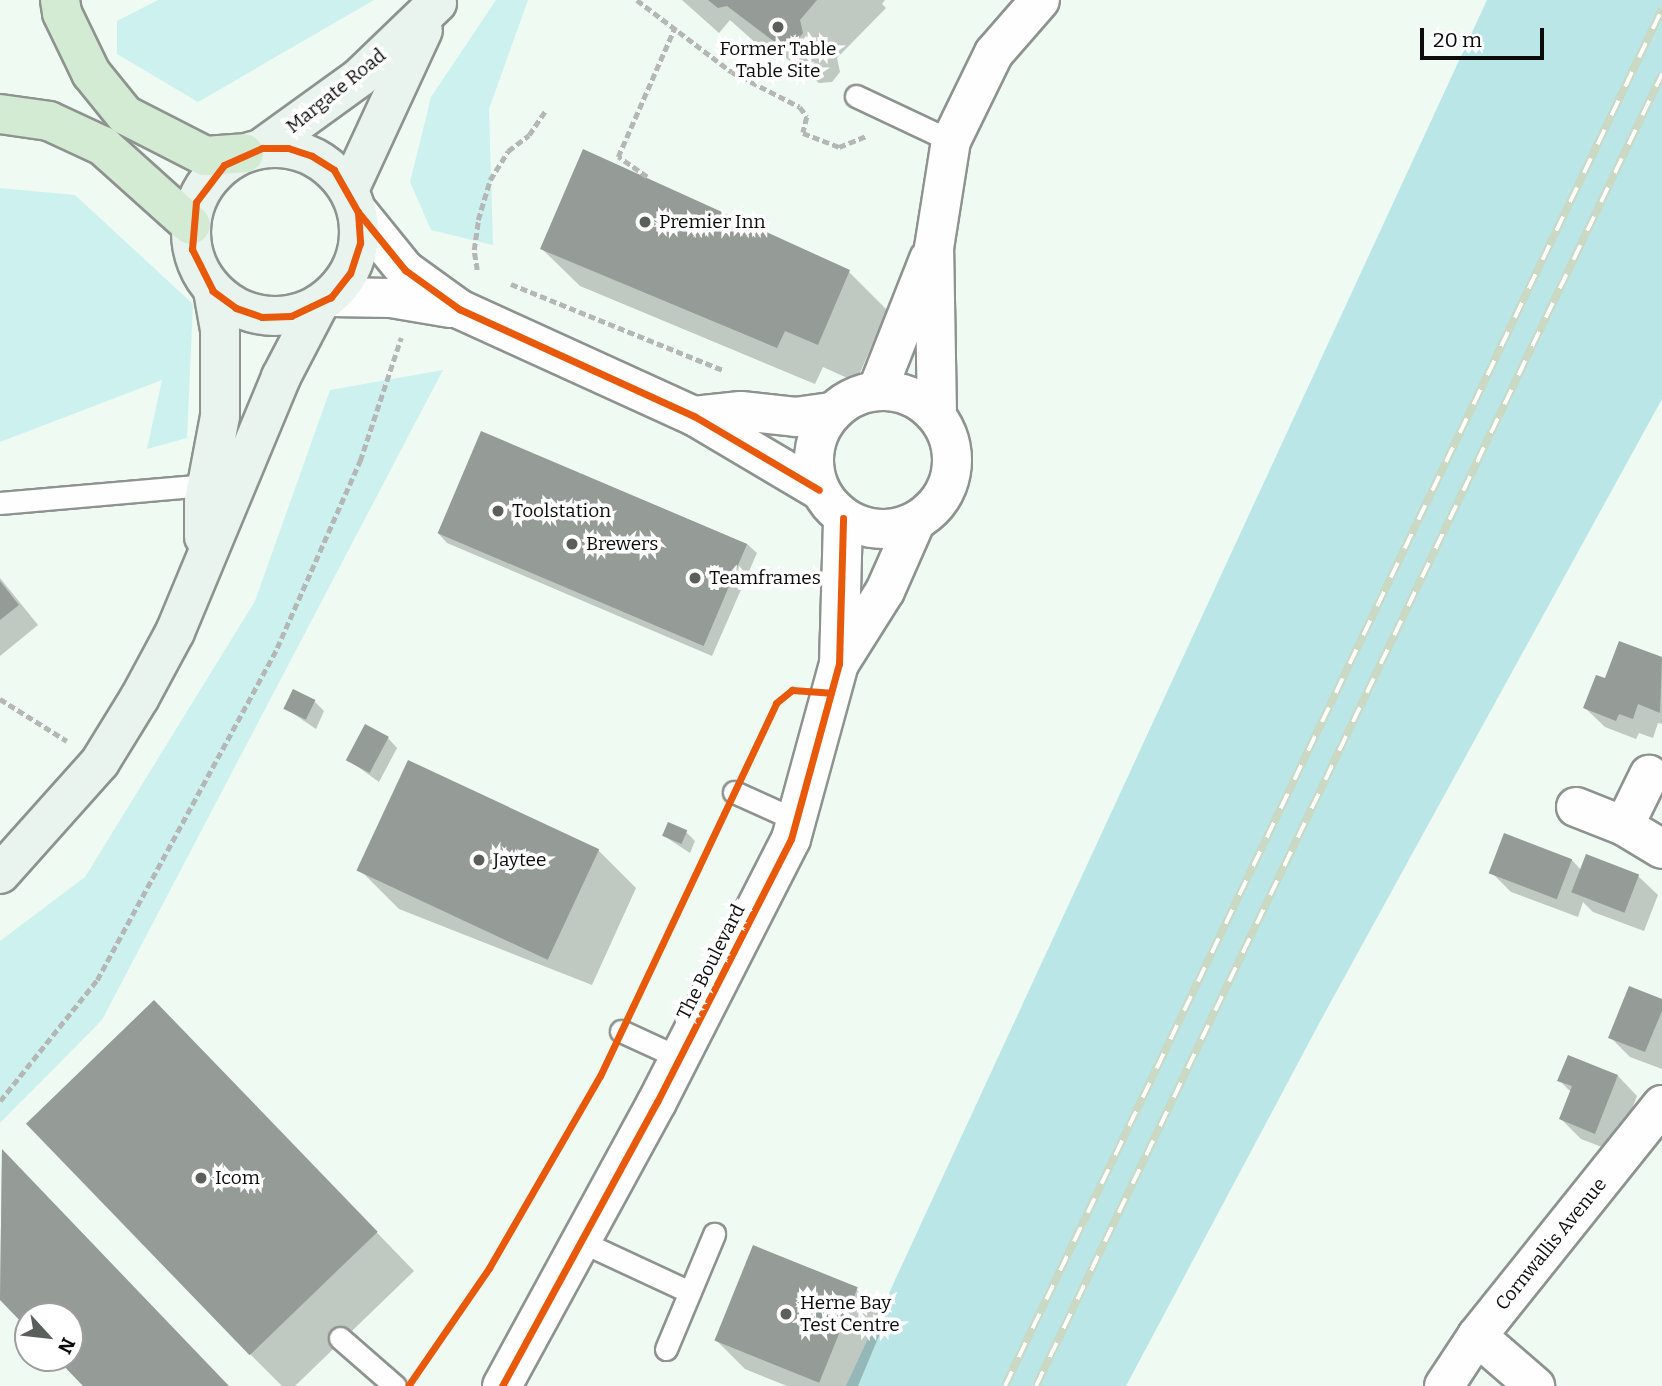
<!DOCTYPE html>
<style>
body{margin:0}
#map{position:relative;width:1662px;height:1386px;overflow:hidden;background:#effaf2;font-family:Bitter,serif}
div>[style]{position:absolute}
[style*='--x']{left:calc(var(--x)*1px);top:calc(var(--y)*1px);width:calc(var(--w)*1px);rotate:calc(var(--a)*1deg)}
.green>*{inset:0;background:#cdf1ef}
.forest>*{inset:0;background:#bae6e7}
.shadow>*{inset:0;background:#0003}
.building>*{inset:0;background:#959c97;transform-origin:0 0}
.path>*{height:4.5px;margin-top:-2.25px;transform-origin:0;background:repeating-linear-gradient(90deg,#b5b7b6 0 7px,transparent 0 10.5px)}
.roads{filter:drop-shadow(2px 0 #8e938f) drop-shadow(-2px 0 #8e938f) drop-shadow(0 2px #8e938f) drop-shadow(0 -2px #8e938f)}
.lane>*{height:21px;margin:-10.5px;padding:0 10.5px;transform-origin:10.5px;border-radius:10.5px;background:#fdfefd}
.street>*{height:38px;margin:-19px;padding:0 19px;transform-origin:19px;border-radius:19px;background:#fdfefd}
.street>.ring{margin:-19px;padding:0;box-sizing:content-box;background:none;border:38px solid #fdfefd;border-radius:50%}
.secondary>*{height:38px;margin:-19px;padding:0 19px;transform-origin:19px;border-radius:19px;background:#e8f4ed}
.secondary>.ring{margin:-19px;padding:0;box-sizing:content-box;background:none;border:38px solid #e8f4ed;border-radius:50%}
.highway>*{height:38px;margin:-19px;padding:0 19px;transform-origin:19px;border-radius:19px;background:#d3ead3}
.rail>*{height:8px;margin-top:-4px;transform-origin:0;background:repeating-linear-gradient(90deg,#fff 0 16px,#cbd8c2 0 32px);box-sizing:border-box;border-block:2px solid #cbd8c2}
.cycleway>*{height:7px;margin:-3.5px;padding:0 3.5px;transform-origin:3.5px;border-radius:3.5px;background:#e8590c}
.dots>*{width:19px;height:19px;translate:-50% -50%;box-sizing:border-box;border:4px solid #fff;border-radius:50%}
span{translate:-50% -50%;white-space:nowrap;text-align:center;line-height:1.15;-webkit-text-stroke:7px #fff;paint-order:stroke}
.poi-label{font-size:19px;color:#0b0b0b}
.left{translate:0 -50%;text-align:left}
.street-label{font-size:19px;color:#0b0b0b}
.north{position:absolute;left:14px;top:1302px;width:70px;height:70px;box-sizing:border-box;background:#fff;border:2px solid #9d9d9d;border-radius:50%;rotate:117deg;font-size:19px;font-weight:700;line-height:28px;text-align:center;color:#0b0b0b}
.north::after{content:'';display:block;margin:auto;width:24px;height:32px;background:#5b5f5c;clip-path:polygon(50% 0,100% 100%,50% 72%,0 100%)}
.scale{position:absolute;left:1420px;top:28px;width:124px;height:32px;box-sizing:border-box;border:4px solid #0b0b0b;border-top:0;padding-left:9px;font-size:21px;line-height:24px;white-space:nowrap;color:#0b0b0b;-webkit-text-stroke:5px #fff;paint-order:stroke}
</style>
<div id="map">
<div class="green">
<div style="clip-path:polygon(158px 0,374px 0,198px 102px,117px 54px,117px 21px)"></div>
<div style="clip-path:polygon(496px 0,528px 0,489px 109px,493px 245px,431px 230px,410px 182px,431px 97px)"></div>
<div style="clip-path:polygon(0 188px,75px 195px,193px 304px,187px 438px,147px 449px,162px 380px,0 442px)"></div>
<div style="clip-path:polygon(443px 370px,102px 1020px,0 1123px,0 941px,85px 877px,255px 601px,330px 390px)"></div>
</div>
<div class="forest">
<div style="clip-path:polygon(1487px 0,1662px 0,1662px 399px,1322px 1018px,1126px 1386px,846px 1386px)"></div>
</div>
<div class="shadow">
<div style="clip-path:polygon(682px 0,885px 0,882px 4px,886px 8px,837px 58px,840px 72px,832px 82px,819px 83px,766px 43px,758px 45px,730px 20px,719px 33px)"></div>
<div style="clip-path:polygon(584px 151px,849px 272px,887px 310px,856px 382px,823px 367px,815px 384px,580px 286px,542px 249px)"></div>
<div style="clip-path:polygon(482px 433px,747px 544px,757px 553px,712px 656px,447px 543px,438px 533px)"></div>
<div style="clip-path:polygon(0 578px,38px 625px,0 656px)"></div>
<div style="clip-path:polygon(1620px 643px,1662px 659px,1662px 724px,1658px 723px,1653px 738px,1639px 733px,1636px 739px,1605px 727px,1585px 708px,1606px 680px)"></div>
<div style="clip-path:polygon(315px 702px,324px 711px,316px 729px,285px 708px)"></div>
<div style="clip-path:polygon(388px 738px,397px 748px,379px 782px,347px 759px)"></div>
<div style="clip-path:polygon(686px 832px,695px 841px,690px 853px,664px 836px)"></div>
<div style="clip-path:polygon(1505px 836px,1572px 860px,1581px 870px,1638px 876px,1658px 895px,1644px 931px,1593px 912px,1583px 902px,1578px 917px,1511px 892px,1491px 872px)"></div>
<div style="clip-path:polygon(598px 850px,636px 888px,592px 985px,399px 909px,361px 871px)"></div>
<div style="clip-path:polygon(1662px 1001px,1662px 1069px,1630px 1057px,1610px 1037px)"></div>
<div style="clip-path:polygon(191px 1040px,414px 1271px,295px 1386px,282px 1386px,251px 1355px)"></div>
<div style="clip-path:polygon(1618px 1076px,1637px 1096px,1615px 1152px,1581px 1139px,1561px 1119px,1571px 1092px,1560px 1081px)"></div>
<div style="clip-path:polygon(2px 1151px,39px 1189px,228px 1386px,85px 1386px,58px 1358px,70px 1358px,70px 1316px,28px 1316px,28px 1326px,0 1297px)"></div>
<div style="clip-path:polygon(856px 1289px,886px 1319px,858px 1386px,787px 1386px,745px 1369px,716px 1340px)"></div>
</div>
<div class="building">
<div style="clip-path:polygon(708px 0,817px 0,800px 20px,803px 33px,794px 44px,780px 46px,727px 6px,718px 8px)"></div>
<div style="clip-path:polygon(583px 149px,850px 270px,818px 345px,785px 331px,777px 348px,540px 249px)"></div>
<div style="left:481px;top:431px;width:289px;height:111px;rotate:23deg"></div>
<div style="clip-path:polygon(0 581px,19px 605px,0 620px)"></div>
<div style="clip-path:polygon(1619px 641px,1662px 657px,1660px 713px,1638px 704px,1633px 719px,1619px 714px,1616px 721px,1583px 708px,1596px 675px,1605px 678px)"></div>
<div style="left:293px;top:689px;width:25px;height:22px;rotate:26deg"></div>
<div style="left:365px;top:724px;width:27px;height:41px;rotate:28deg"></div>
<div style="left:408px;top:760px;width:211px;height:122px;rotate:25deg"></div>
<div style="left:668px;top:822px;width:21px;height:15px;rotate:23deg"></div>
<div style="left:1504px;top:833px;width:73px;height:43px;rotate:21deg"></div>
<div style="left:1586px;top:854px;width:57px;height:41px;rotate:21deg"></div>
<div style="clip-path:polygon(1629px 986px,1662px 999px,1662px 1011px,1645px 1052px,1608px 1038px)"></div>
<div style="left:154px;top:1000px;width:322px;height:178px;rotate:46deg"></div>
<div style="clip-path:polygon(1568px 1055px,1618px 1075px,1595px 1134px,1559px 1119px,1572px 1086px,1557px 1081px)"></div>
<div style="clip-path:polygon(2px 1149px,229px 1386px,83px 1386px,56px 1358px,70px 1358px,70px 1316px,28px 1316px,28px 1329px,0 1300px)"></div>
<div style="left:753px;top:1245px;width:113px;height:103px;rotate:22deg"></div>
</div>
<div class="path">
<div style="--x:637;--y:0;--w:119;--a:37.2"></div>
<div style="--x:732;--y:72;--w:76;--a:27.2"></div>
<div style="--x:800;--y:107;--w:12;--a:55"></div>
<div style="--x:807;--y:117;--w:16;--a:104"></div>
<div style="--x:803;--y:133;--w:39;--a:21"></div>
<div style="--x:839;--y:147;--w:29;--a:-22"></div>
<div style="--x:647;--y:177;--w:35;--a:-145"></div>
<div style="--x:618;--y:157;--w:142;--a:-66.3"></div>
<div style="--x:477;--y:270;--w:20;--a:-99"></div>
<div style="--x:474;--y:250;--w:30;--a:-82"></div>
<div style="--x:478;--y:220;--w:42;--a:-73.3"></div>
<div style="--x:490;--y:180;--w:34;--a:-58"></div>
<div style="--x:508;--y:151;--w:26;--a:-37"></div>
<div style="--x:529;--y:135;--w:29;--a:-56"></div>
<div style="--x:511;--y:284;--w:229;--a:22.1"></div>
<div style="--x:0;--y:699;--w:79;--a:32.1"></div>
<div style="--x:0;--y:1101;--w:155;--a:-51.3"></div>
<div style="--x:97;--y:980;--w:378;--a:-61.5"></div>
<div style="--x:277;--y:648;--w:205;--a:-66.1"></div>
<div style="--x:360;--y:461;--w:130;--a:-71.6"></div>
</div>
<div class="roads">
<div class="lane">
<div style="--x:856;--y:96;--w:105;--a:25.3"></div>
<div style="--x:0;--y:503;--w:208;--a:-5"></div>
<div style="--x:734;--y:792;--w:68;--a:24.3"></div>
<div style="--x:621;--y:1031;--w:65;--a:24.6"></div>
<div style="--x:580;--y:1241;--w:121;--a:24.9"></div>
<div style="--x:340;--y:1338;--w:73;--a:41.1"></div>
<div style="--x:666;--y:1349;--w:125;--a:-67.3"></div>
</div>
<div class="street">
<div style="--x:358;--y:212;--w:75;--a:51"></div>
<div style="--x:405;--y:270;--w:67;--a:35.8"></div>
<div style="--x:459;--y:309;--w:258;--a:24.5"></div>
<div style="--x:694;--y:416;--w:145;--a:30.6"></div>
<div style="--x:331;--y:297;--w:60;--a:1"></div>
<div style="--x:391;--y:298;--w:60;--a:9.6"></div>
<div class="ring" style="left:814px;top:391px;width:100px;height:100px"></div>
<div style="--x:877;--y:391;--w:142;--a:-68.5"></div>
<div style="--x:937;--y:415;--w:167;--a:-91"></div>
<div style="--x:934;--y:248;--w:108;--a:-81"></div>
<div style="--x:951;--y:141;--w:98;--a:-64"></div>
<div style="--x:994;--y:53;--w:70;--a:-49"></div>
<div style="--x:694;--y:416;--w:47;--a:-6.1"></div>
<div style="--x:741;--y:411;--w:55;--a:6.2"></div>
<div style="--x:796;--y:417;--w:36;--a:-8"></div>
<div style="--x:839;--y:664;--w:86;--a:-57.8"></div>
<div style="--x:885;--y:591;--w:74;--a:-66.2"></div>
<div style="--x:1576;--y:807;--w:52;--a:21.6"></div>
<div style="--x:1624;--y:826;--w:44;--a:31.2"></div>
<div style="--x:1624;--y:826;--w:57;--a:-63.9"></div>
<div style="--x:1477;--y:1336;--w:77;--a:40.8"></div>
<div style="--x:502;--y:1386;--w:324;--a:-61.4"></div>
<div style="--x:657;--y:1102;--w:295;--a:-63"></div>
<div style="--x:791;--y:839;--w:181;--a:-74.7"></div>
<div style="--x:839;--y:664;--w:146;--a:-88.4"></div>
<div style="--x:1444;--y:1386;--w:60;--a:-56.6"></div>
<div style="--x:1477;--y:1336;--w:296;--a:-51.3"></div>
</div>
<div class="secondary">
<div class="ring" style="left:191px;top:148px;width:130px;height:130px"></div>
<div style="--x:262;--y:148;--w:121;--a:-35.9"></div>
<div style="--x:360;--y:77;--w:107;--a:-43.9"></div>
<div style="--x:349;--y:190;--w:176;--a:-65.2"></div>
<div style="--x:204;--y:537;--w:36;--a:-90"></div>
<div style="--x:204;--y:501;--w:86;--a:-79.3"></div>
<div style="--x:220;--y:416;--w:86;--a:-90"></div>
<div style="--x:220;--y:330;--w:40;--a:-100"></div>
<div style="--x:0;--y:874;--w:150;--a:-48.2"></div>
<div style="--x:100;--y:762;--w:76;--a:-58.4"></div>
<div style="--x:140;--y:697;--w:74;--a:-61.7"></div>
<div style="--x:175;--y:632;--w:276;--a:-67.4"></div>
<div style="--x:281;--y:377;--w:80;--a:-62.5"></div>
</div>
<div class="highway">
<div style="--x:60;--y:0;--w:13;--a:81"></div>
<div style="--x:62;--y:13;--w:67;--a:64.2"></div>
<div style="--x:91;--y:73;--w:54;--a:51"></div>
<div style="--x:125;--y:115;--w:90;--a:27.1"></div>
<div style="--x:205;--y:156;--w:39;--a:-4"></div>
<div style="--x:0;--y:114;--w:49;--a:8.1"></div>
<div style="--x:49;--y:121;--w:60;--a:24.8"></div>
<div style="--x:103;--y:146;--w:118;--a:41.9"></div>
</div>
</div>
<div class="rail">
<div style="--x:1005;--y:1386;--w:1526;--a:-64.49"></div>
<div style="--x:1036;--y:1386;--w:1454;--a:-64.49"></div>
</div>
<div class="cycleway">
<div style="--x:358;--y:212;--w:31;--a:86"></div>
<div style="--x:360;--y:243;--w:32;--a:108"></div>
<div style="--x:350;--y:273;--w:31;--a:128"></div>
<div style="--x:331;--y:297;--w:44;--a:154.6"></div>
<div style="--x:291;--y:316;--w:29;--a:178"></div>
<div style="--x:262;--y:317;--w:28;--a:-161"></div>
<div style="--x:236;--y:308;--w:29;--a:-144"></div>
<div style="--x:213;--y:291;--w:47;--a:-116.6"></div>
<div style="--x:192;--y:249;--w:47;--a:-85.1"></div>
<div style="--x:196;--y:202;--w:46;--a:-52.9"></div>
<div style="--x:224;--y:165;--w:42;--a:-24.1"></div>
<div style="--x:262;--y:148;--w:26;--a:0"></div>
<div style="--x:288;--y:148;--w:25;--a:18"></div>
<div style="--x:312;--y:156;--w:26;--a:32"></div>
<div style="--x:334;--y:170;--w:48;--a:60.3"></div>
<div style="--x:358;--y:212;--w:75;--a:51"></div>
<div style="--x:405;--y:270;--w:67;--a:35.8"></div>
<div style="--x:459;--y:309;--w:258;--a:24.5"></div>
<div style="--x:694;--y:416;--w:145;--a:30.6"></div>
<div style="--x:408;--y:1386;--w:143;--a:-55.5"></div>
<div style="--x:489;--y:1268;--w:222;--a:-60"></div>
<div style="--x:600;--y:1076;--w:412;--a:-64.7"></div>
<div style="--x:776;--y:703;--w:21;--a:-39"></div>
<div style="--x:792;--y:690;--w:39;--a:4"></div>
<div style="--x:502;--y:1386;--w:324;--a:-61.4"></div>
<div style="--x:657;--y:1102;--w:295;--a:-63"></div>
<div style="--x:791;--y:839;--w:181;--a:-74.7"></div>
<div style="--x:839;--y:664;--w:146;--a:-88.4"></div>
</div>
<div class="dots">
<div style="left:778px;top:27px;background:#5b5f5c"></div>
<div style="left:645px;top:222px;background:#5b5f5c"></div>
<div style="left:498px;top:511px;background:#5b5f5c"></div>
<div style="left:572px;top:544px;background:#5b5f5c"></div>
<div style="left:695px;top:578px;background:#5b5f5c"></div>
<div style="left:479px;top:860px;background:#5b5f5c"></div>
<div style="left:201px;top:1178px;background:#5b5f5c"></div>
<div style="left:786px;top:1314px;background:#5b5f5c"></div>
</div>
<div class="poi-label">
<span style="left:778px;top:60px">Former Table<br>Table Site</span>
<span class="left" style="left:659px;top:222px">Premier Inn</span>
<span class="left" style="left:512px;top:511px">Toolstation</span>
<span class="left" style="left:586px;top:544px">Brewers</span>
<span class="left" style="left:709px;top:578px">Teamframes</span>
<span class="left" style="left:493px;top:860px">Jaytee</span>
<span class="left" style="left:215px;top:1178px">Icom</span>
<span class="left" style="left:800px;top:1314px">Herne Bay<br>Test Centre</span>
</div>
<div class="street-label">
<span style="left:336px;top:91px;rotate:-39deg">Margate Road</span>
<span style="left:711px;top:962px;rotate:-63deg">The Boulevard</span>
<span style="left:1551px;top:1244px;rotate:-51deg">Cornwallis Avenue</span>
</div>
<div class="north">N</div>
<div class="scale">20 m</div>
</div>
